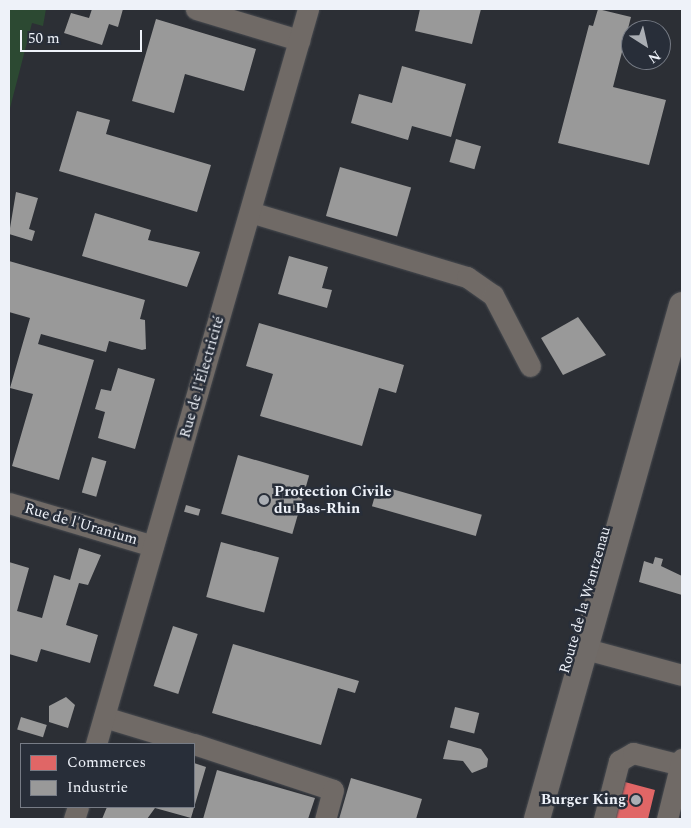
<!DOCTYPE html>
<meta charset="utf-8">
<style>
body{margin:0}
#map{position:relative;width:691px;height:828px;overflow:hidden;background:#2c2f35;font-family:Spectral,serif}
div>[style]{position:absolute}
.green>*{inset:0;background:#2c4932}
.shops>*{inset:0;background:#e06666}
.industry>*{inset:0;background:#999;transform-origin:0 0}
.roads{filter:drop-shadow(0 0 1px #484b50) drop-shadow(0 0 1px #484b50)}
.minor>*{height:21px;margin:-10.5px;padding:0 10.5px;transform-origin:10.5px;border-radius:10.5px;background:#706a66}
.major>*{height:26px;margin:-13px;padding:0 13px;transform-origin:13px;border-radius:13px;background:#706b68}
.dots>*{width:14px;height:14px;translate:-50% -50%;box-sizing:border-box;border:2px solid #282e39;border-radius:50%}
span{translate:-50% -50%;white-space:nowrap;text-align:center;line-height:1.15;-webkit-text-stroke:5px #282e39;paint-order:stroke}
.street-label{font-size:15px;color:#eef2f9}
.poi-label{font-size:15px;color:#eef2f9;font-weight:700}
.left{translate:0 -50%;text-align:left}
.right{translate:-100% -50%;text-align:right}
.frame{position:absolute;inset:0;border:10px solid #eef2f9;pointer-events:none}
.legend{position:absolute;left:20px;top:743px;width:175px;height:65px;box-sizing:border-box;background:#282e39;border:1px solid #777c86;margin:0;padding:6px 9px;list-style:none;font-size:15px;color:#eef2f9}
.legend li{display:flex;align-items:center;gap:10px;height:25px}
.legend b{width:25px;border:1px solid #777c86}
.north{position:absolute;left:621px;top:20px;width:50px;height:50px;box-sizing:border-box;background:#282e39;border:1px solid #777c86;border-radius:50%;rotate:145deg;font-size:14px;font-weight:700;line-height:20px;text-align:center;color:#eef2f9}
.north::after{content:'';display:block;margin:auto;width:18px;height:22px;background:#aaaeb4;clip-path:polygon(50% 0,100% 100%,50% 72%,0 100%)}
.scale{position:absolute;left:20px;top:30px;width:122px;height:22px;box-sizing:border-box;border:2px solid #eef2f9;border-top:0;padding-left:6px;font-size:15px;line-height:18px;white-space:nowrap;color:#eef2f9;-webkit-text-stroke:4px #282e39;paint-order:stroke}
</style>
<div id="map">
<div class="green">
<i style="clip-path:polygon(9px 9px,46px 9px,43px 26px,32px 23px,9px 112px)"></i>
</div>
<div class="shops">
<i style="clip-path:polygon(625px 782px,655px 790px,648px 819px,608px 819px,613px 799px,620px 801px)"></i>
</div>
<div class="industry">
<i style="clip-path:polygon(92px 9px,123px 9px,118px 27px,109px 24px,102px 45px,64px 33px,71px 13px,89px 18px)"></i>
<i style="clip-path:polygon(420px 9px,481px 9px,472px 44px,415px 31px)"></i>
<i style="clip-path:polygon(598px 9px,631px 17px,613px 87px,666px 100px,649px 165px,558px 143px,589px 25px,593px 26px)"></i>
<i style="clip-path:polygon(156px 19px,256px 49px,244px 91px,185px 74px,174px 113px,132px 101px)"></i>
<i style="clip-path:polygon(402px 66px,466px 84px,451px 137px,412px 126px,408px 140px,351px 123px,359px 94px,392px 103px)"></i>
<i style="clip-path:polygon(77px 111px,110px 120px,106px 134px,211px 165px,197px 212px,59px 171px)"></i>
<i style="left:456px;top:139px;width:26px;height:24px;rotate:16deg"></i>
<i style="left:340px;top:167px;width:74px;height:51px;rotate:16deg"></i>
<i style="clip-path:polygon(16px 192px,38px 198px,29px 229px,35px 231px,32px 241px,9px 234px)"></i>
<i style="clip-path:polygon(95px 213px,151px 230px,148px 240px,200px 252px,187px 287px,82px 256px)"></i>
<i style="clip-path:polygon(289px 256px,328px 267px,322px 288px,332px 290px,327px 308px,278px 294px)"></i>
<i style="clip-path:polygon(9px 261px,145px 300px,140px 319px,145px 320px,146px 349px,142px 350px,109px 341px,106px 352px,41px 334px,38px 344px,94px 360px,59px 480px,12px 466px,33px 394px,10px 388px,30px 318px,9px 312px)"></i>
<i style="clip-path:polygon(578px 317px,606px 355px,563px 375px,541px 338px)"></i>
<i style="clip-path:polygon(259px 323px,404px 365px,396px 393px,379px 388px,362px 446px,260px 416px,273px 374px,246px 366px)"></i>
<i style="clip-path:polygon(118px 368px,155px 379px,135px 449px,98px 438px,105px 412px,95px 409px,101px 389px,111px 391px)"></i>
<i style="left:238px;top:455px;width:74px;height:61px;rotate:16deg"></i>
<i style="left:92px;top:457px;width:15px;height:37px;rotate:16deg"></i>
<i style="left:378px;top:485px;width:108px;height:22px;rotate:16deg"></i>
<i style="left:186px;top:505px;width:15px;height:7px;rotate:16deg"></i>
<i style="left:221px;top:542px;width:60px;height:57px;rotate:15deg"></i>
<i style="clip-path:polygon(79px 548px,101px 555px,88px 585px,79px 583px,66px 625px,98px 635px,90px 663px,41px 649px,37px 662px,9px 654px,9px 562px,29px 568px,17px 611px,42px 618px,54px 575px,70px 580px)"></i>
<i style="clip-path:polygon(655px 557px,663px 559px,661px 566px,682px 576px,682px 595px,639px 582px,644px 561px,653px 564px)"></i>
<i style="left:173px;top:626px;width:26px;height:63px;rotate:18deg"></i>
<i style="clip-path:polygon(233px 644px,359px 681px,355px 693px,338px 688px,321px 745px,212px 713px)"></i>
<i style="clip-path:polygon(66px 697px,75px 705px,68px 728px,49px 722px,49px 706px)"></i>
<i style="left:455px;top:707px;width:25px;height:21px;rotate:14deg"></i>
<i style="left:21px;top:717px;width:27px;height:13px;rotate:17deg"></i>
<i style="clip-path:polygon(448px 740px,481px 749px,488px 759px,487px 767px,472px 773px,463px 761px,443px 759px)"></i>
<i style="clip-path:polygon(194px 763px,206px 767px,191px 818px,155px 808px,147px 819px,102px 819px,107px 807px,194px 807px)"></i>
<i style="clip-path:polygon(217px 770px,315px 798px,308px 819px,203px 819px)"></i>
<i style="clip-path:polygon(351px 778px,422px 799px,416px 819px,339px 819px)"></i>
</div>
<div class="roads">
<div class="minor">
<i style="left:196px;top:9px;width:108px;rotate:16.8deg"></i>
<i style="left:250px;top:212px;width:227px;rotate:16.7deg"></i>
<i style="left:467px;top:277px;width:32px;rotate:35deg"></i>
<i style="left:493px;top:295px;width:80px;rotate:62.5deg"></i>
<i style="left:9px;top:503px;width:150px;rotate:16.6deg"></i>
<i style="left:586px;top:649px;width:99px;rotate:15.2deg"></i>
<i style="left:104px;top:717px;width:93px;rotate:16.9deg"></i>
<i style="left:96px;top:744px;width:765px;rotate:-73.91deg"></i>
<i style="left:194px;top:744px;width:146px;rotate:18.3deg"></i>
<i style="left:333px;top:790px;width:30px;rotate:105deg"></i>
<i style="left:74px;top:819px;width:13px;rotate:-72deg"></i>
<i style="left:604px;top:819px;width:60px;rotate:-75.5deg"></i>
<i style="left:619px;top:761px;width:16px;rotate:-30deg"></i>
<i style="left:633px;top:753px;width:49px;rotate:14deg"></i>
<i style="left:667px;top:819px;width:62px;rotate:-76deg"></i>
</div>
<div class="major">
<i style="left:537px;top:819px;width:534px;rotate:-74.25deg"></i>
</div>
</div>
<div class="dots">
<i style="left:264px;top:500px;background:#aaaeb4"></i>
<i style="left:636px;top:800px;background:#aaaeb4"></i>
</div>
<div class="street-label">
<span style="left:202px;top:377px;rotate:-74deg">Rue de l'Électricité</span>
<span style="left:81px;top:524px;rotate:16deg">Rue de l'Uranium</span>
<span style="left:585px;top:600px;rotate:-74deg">Route de la Wantzenau</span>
</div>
<div class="poi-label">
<span class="left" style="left:274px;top:500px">Protection Civile<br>du Bas-Rhin</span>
<span class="right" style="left:626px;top:800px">Burger King</span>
</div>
<div class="frame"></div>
<ul class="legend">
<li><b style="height:14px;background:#e06666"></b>Commerces</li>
<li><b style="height:14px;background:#999"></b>Industrie</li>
</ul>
<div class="north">N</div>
<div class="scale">50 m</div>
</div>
